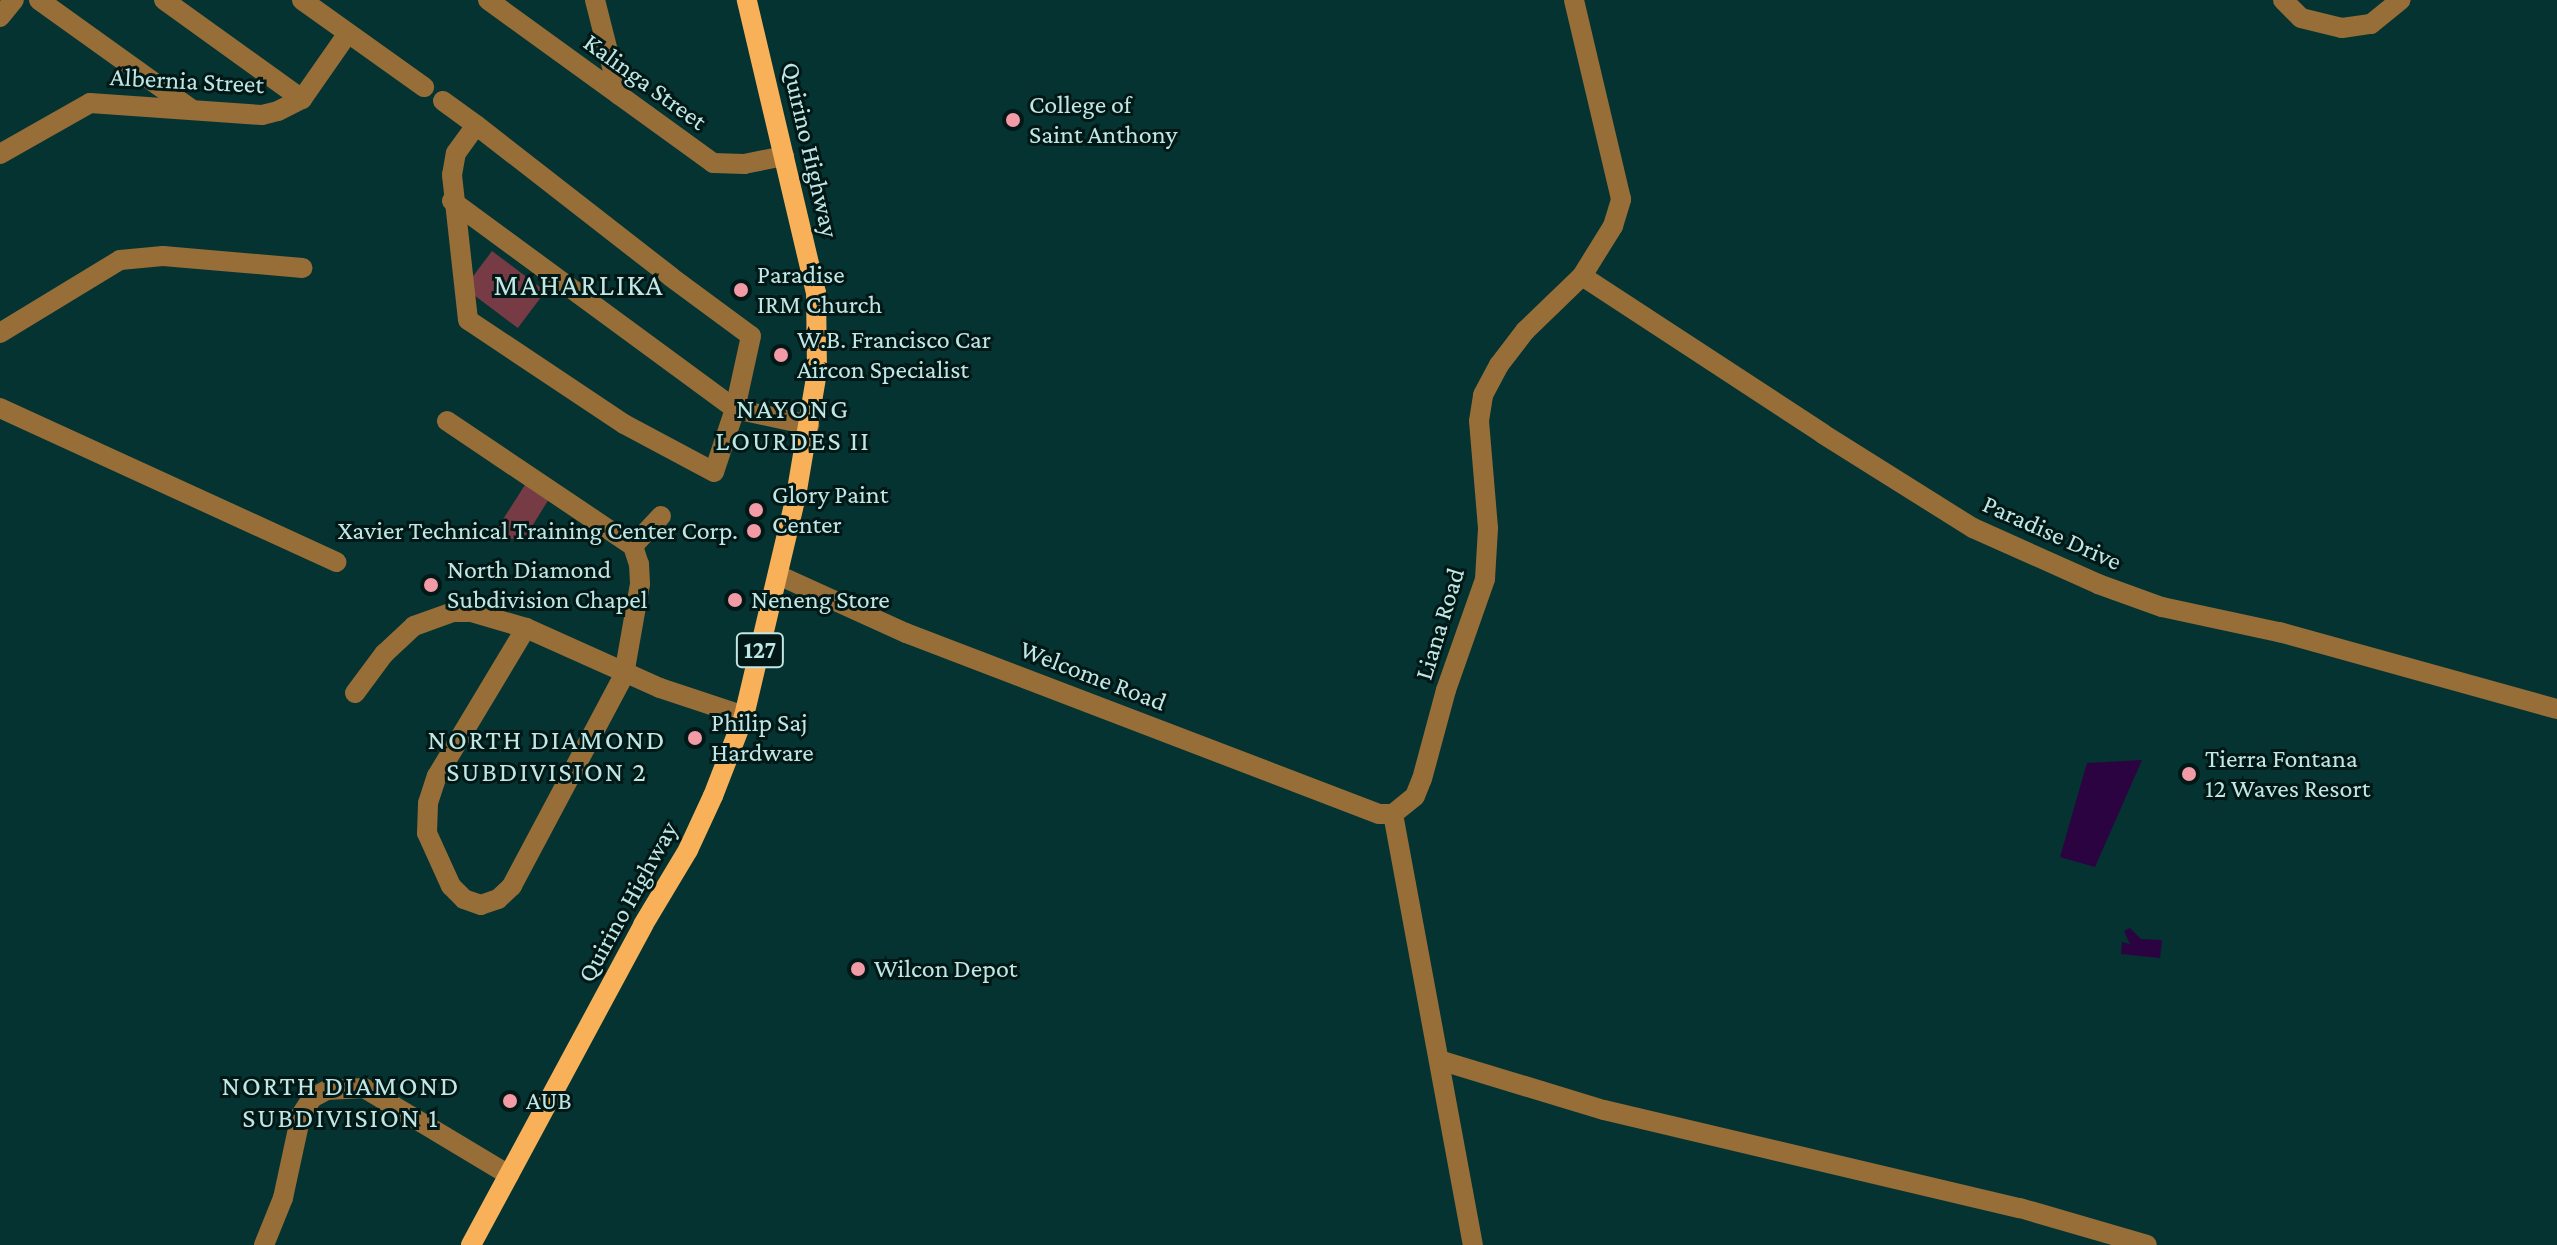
<!DOCTYPE html>
<style>
body{margin:0}
#map{position:relative;width:2557px;height:1245px;overflow:hidden;background:#043331;font-family:"Crimson Pro",serif}
div>[style]{position:absolute}
.green>*{inset:0;background:#763b45;transform-origin:0 0}
.water>*{inset:0;background:#2c0341}
.minor>*{height:20px;margin:-10px;padding:0 10px;transform-origin:10px;border-radius:10px;background:#976d38}
.major>*{height:20px;margin:-10px;padding:0 10px;transform-origin:10px;border-radius:10px;background:#f8b159}
.dots>*{width:22px;height:22px;translate:-50% -50%;box-sizing:border-box;border:4px solid #011817;border-radius:50%}
span{translate:-50% -50%;white-space:nowrap;text-align:center;line-height:1.15;-webkit-text-stroke:6px #011817;paint-order:stroke}
.shield-label span{padding:2px 6px;background:#011817;border:2px solid;border-radius:6px;-webkit-text-stroke-width:0}
.shield-label{font-size:24px;color:#c1e7e4;font-weight:700}
.street-label{font-size:26px;color:#c1e7e4}
.poi-label{font-size:26px;color:#c1e7e4}
.left{translate:0 -50%;text-align:left}
.right{translate:-100% -50%;text-align:right}
.neighbourhood-label{font-size:28px;color:#c1e7e4;letter-spacing:2px}
.quarter-label{font-size:30px;color:#c1e7e4;letter-spacing:2px}
</style>
<div id="map">
<div class="green">
<i style="left:492px;top:251px;width:67px;height:46px;rotate:37deg"></i>
<i style="clip-path:polygon(530px 477px,552px 494px,523px 541px,493px 535px)"></i>
</div>
<div class="water">
<i style="clip-path:polygon(2142px 760px,2095px 867px,2060px 857px,2087px 763px)"></i>
<i style="clip-path:polygon(2130px 928px,2141px 939px,2162px 940px,2160px 958px,2121px 954px,2122px 942px,2130px 944px,2124px 931px)"></i>
</div>
<div class="minor">
<i style="left:39px;top:0;width:186px;rotate:35.6deg"></i>
<i style="left:164px;top:0;width:170px;rotate:35.7deg"></i>
<i style="left:302px;top:0;width:150px;rotate:35.5deg"></i>
<i style="left:488px;top:0;width:278px;rotate:35.9deg"></i>
<i style="left:713px;top:163px;width:31px;rotate:2deg"></i>
<i style="left:744px;top:164px;width:41px;rotate:-11.3deg"></i>
<i style="left:595px;top:0;width:98px;rotate:75.8deg"></i>
<i style="left:2283px;top:0;width:25px;rotate:45deg"></i>
<i style="left:2301px;top:18px;width:42px;rotate:13.7deg"></i>
<i style="left:2342px;top:28px;width:29px;rotate:-8deg"></i>
<i style="left:2371px;top:24px;width:38px;rotate:-39deg"></i>
<i style="left:0;top:17px;width:22px;rotate:-51deg"></i>
<i style="left:443px;top:101px;width:41px;rotate:36deg"></i>
<i style="left:476px;top:125px;width:247px;rotate:37.9deg"></i>
<i style="left:671px;top:277px;width:99px;rotate:36.4deg"></i>
<i style="left:751px;top:336px;width:75px;rotate:102.4deg"></i>
<i style="left:735px;top:409px;width:66px;rotate:108.4deg"></i>
<i style="left:714px;top:472px;width:102px;rotate:-151.9deg"></i>
<i style="left:624px;top:424px;width:187px;rotate:-146.3deg"></i>
<i style="left:468px;top:320px;width:146px;rotate:-96.3deg"></i>
<i style="left:452px;top:175px;width:22px;rotate:-80deg"></i>
<i style="left:456px;top:153px;width:34px;rotate:-54deg"></i>
<i style="left:0;top:154px;width:103px;rotate:-29.5deg"></i>
<i style="left:90px;top:103px;width:172px;rotate:4deg"></i>
<i style="left:262px;top:115px;width:16px;rotate:-14deg"></i>
<i style="left:278px;top:111px;width:27px;rotate:-27deg"></i>
<i style="left:302px;top:99px;width:80px;rotate:-55.1deg"></i>
<i style="left:452px;top:201px;width:351px;rotate:36.3deg"></i>
<i style="left:735px;top:409px;width:76px;rotate:12.2deg"></i>
<i style="left:1582px;top:276px;width:288px;rotate:33.2deg"></i>
<i style="left:1823px;top:434px;width:177px;rotate:32.1deg"></i>
<i style="left:1973px;top:528px;width:137px;rotate:24.1deg"></i>
<i style="left:2098px;top:584px;width:68px;rotate:19.8deg"></i>
<i style="left:2162px;top:607px;width:120px;rotate:12.1deg"></i>
<i style="left:2279px;top:632px;width:288px;rotate:15.5deg"></i>
<i style="left:0;top:333px;width:140px;rotate:-31.3deg"></i>
<i style="left:120px;top:260px;width:43px;rotate:-5.3deg"></i>
<i style="left:163px;top:256px;width:140px;rotate:4.9deg"></i>
<i style="left:0;top:408px;width:370px;rotate:24.6deg"></i>
<i style="left:447px;top:421px;width:224px;rotate:33.9deg"></i>
<i style="left:633px;top:546px;width:19px;rotate:72deg"></i>
<i style="left:639px;top:564px;width:20px;rotate:87deg"></i>
<i style="left:640px;top:584px;width:92px;rotate:100deg"></i>
<i style="left:624px;top:675px;width:239px;rotate:118deg"></i>
<i style="left:512px;top:886px;width:19px;rotate:137deg"></i>
<i style="left:498px;top:899px;width:18px;rotate:161deg"></i>
<i style="left:481px;top:905px;width:18px;rotate:-161deg"></i>
<i style="left:464px;top:899px;width:18px;rotate:-135deg"></i>
<i style="left:451px;top:886px;width:58px;rotate:-114.4deg"></i>
<i style="left:427px;top:833px;width:30px;rotate:-88deg"></i>
<i style="left:428px;top:803px;width:28px;rotate:-72deg"></i>
<i style="left:437px;top:776px;width:173px;rotate:-59deg"></i>
<i style="left:633px;top:546px;width:41px;rotate:-47deg"></i>
<i style="left:778px;top:575px;width:141px;rotate:24.4deg"></i>
<i style="left:906px;top:633px;width:506px;rotate:20.94deg"></i>
<i style="left:1379px;top:814px;width:14px"></i>
<i style="left:355px;top:693px;width:49px;rotate:-53.4deg"></i>
<i style="left:384px;top:654px;width:41px;rotate:-43deg"></i>
<i style="left:414px;top:626px;width:41px;rotate:-19.7deg"></i>
<i style="left:453px;top:612px;width:18px"></i>
<i style="left:471px;top:612px;width:57px;rotate:16.2deg"></i>
<i style="left:526px;top:628px;width:147px;rotate:24.1deg"></i>
<i style="left:660px;top:688px;width:89px;rotate:18.4deg"></i>
<i style="left:1393px;top:814px;width:28px;rotate:-39deg"></i>
<i style="left:1415px;top:796px;width:18px;rotate:-68deg"></i>
<i style="left:1422px;top:779px;width:92px;rotate:-74.9deg"></i>
<i style="left:1446px;top:690px;width:118px;rotate:-70.6deg"></i>
<i style="left:1485px;top:579px;width:51px;rotate:-86.6deg"></i>
<i style="left:1488px;top:528px;width:107px;rotate:-94.8deg"></i>
<i style="left:1479px;top:421px;width:26px;rotate:-81deg"></i>
<i style="left:1483px;top:395px;width:34px;rotate:-62deg"></i>
<i style="left:1499px;top:365px;width:43px;rotate:-52.6deg"></i>
<i style="left:1525px;top:331px;width:79px;rotate:-44deg"></i>
<i style="left:1582px;top:276px;width:59px;rotate:-58.2deg"></i>
<i style="left:1613px;top:226px;width:28px;rotate:-73deg"></i>
<i style="left:1621px;top:199px;width:204px;rotate:-103.3deg"></i>
<i style="left:1393px;top:814px;width:438px;rotate:79.5deg"></i>
<i style="left:1439px;top:1060px;width:172px;rotate:16.9deg"></i>
<i style="left:1604px;top:1110px;width:427px;rotate:13.3deg"></i>
<i style="left:2020px;top:1208px;width:132px;rotate:16.2deg"></i>
<i style="left:264px;top:1245px;width:51px;rotate:-68deg"></i>
<i style="left:283px;top:1198px;width:85px;rotate:-77.8deg"></i>
<i style="left:301px;top:1115px;width:20px;rotate:-57deg"></i>
<i style="left:312px;top:1098px;width:17px;rotate:-28deg"></i>
<i style="left:327px;top:1090px;width:37px;rotate:-3deg"></i>
<i style="left:364px;top:1088px;width:169px;rotate:31deg"></i>
</div>
<div class="major">
<i style="left:471px;top:1245px;width:363px;rotate:-61.7deg"></i>
<i style="left:643px;top:925px;width:87px;rotate:-59deg"></i>
<i style="left:688px;top:850px;width:60px;rotate:-65.2deg"></i>
<i style="left:713px;top:796px;width:86px;rotate:-68.8deg"></i>
<i style="left:744px;top:716px;width:226px;rotate:-76.7deg"></i>
<i style="left:796px;top:496px;width:126px;rotate:-80.4deg"></i>
<i style="left:817px;top:372px;width:79px;rotate:-90.7deg"></i>
<i style="left:816px;top:293px;width:301px;rotate:-103.3deg"></i>
</div>
<div class="dots">
<i style="left:1013px;top:120px;background:#f39aa7"></i>
<i style="left:741px;top:290px;background:#f39aa7"></i>
<i style="left:781px;top:355px;background:#f39aa7"></i>
<i style="left:756px;top:510px;background:#f39aa7"></i>
<i style="left:754px;top:531px;background:#f39aa7"></i>
<i style="left:431px;top:585px;background:#f39aa7"></i>
<i style="left:735px;top:600px;background:#f39aa7"></i>
<i style="left:695px;top:738px;background:#f39aa7"></i>
<i style="left:2189px;top:774px;background:#f39aa7"></i>
<i style="left:858px;top:969px;background:#f39aa7"></i>
<i style="left:510px;top:1101px;background:#f39aa7"></i>
</div>
<div class="shield-label">
<span style="left:760px;top:650px">127</span>
</div>
<div class="street-label">
<span style="left:187px;top:81px;rotate:3deg">Albernia Street</span>
<span style="left:645px;top:82px;rotate:36deg">Kalinga Street</span>
<span style="left:810px;top:150px;rotate:77deg">Quirino Highway</span>
<span style="left:2052px;top:533px;rotate:24deg">Paradise Drive</span>
<span style="left:1440px;top:624px;rotate:-73deg">Liana Road</span>
<span style="left:1093px;top:676px;rotate:21deg">Welcome Road</span>
<span style="left:628px;top:902px;rotate:-61deg">Quirino Highway</span>
</div>
<div class="poi-label">
<span class="left" style="left:1029px;top:120px">College of<br>Saint Anthony</span>
<span class="left" style="left:757px;top:290px">Paradise<br>IRM Church</span>
<span class="left" style="left:797px;top:355px">W.B. Francisco Car<br>Aircon Specialist</span>
<span class="left" style="left:772px;top:510px">Glory Paint<br>Center</span>
<span class="right" style="left:738px;top:531px">Xavier Technical Training Center Corp.</span>
<span class="left" style="left:447px;top:585px">North Diamond<br>Subdivision Chapel</span>
<span class="left" style="left:751px;top:600px">Neneng Store</span>
<span class="left" style="left:711px;top:738px">Philip Saj<br>Hardware</span>
<span class="left" style="left:2205px;top:774px">Tierra Fontana<br>12 Waves Resort</span>
<span class="left" style="left:874px;top:969px">Wilcon Depot</span>
<span class="left" style="left:526px;top:1101px">AUB</span>
</div>
<div class="neighbourhood-label">
<span style="left:793px;top:425px">NAYONG<br>LOURDES II</span>
<span style="left:547px;top:756px">NORTH DIAMOND<br>SUBDIVISION 2</span>
<span style="left:341px;top:1102px">NORTH DIAMOND<br>SUBDIVISION 1</span>
</div>
<div class="quarter-label">
<span style="left:579px;top:285px">MAHARLIKA</span>
</div>
</div>
